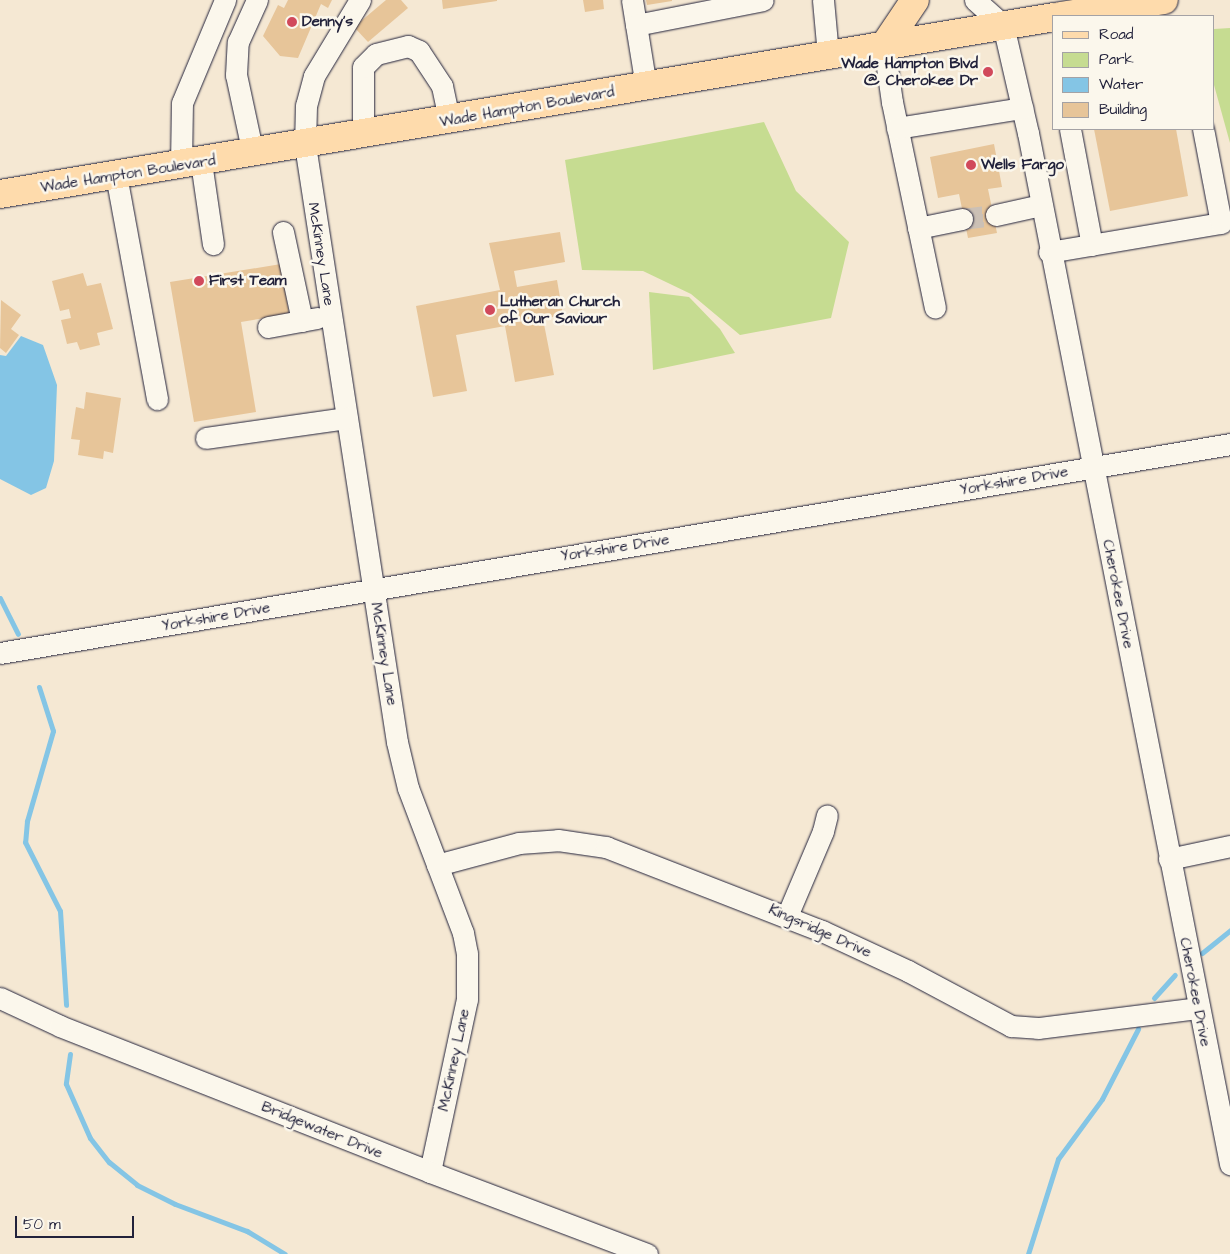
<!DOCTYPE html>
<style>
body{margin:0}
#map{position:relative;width:1230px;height:1254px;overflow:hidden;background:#f5e8d3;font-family:"Architects Daughter",sans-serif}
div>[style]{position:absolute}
.green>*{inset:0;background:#c6dc91}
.water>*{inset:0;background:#84c5e5}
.stream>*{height:5px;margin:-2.5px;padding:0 2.5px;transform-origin:2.5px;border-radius:2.5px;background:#84c5e5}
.building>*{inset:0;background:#e7c599}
.minor-tunnel>*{height:21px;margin-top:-10.5px;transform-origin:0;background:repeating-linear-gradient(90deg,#cbc0b5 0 21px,transparent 0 32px)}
.roads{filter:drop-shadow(0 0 1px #22223b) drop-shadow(0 0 1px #22223b)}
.minor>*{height:21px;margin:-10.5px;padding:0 10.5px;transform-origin:10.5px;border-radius:10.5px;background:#fbf7ec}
.major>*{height:28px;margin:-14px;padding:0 14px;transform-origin:14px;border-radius:14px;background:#fedbac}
.dots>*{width:14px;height:14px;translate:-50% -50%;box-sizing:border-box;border:2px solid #fbf7ec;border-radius:50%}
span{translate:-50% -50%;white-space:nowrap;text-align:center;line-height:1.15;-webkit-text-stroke:5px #fbf7ec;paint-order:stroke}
.poi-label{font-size:15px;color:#22223b;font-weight:700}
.left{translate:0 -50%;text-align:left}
.right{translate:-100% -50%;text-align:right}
.street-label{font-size:15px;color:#22223b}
.legend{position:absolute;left:1052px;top:15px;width:162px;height:115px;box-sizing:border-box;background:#fbf7ec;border:1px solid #a4a2a5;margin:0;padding:6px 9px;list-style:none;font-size:15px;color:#22223b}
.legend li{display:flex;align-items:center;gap:10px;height:25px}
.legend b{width:25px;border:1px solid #a4a2a5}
.scale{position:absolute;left:15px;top:1216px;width:119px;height:22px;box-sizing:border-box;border:2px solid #22223b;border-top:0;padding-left:6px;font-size:15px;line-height:18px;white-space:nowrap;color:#22223b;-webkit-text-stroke:4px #fbf7ec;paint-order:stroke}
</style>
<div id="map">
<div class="green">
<i style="clip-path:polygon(1230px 28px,1230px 143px,1214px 85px,1214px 29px)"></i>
<i style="clip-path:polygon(764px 122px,796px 191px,849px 242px,831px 318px,740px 335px,691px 294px,643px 271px,582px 270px,565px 160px)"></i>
<i style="clip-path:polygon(649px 292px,689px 297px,720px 329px,735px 353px,653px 370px)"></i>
</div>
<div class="water">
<i style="clip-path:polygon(21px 336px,43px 345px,57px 385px,54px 461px,46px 488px,31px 495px,0 479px,0 355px,6px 356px)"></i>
</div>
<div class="stream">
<i style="left:0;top:598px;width:40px;rotate:63.4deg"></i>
<i style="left:39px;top:687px;width:46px;rotate:72.3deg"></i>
<i style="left:53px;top:731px;width:94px;rotate:106.1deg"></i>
<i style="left:27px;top:821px;width:21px;rotate:95deg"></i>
<i style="left:25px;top:842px;width:77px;rotate:63.1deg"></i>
<i style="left:60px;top:911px;width:94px;rotate:86.3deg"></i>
<i style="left:1202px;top:953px;width:36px;rotate:-39deg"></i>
<i style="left:1154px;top:998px;width:31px;rotate:-48deg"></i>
<i style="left:70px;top:1054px;width:30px;rotate:98deg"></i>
<i style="left:66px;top:1084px;width:59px;rotate:66deg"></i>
<i style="left:90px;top:1138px;width:31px;rotate:52deg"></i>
<i style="left:109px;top:1162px;width:36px;rotate:39deg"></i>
<i style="left:137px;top:1185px;width:42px;rotate:26.6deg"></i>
<i style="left:175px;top:1204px;width:77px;rotate:20.6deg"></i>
<i style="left:247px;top:1231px;width:44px;rotate:31.2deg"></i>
<i style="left:1028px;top:1254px;width:100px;rotate:-72.5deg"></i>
<i style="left:1058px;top:1159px;width:74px;rotate:-53.7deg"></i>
<i style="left:1102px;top:1099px;width:79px;rotate:-62.8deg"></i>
</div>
<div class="building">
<i style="clip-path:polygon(288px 0,332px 0,328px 8px,321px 4px,298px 58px,280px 56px,263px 36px,278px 5px,284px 8px)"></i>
<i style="clip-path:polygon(386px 0,401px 0,408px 8px,368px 42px,354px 27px)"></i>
<i style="clip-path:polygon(442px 0,497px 0,497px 1px,443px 9px)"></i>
<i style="clip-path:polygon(583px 0,603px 0,604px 9px,585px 12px)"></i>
<i style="clip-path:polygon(646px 0,672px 0,672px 1px,647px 5px)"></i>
<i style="clip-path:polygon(1094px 129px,1176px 129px,1188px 196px,1110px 211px)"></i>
<i style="clip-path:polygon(994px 144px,1002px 187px,988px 189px,997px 233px,968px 238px,959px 194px,938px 198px,930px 157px)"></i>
<i style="clip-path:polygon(560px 232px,565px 262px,514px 271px,517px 287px,557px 280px,563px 315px,543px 319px,554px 375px,515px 382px,505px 326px,456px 335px,467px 391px,433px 397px,416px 306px,500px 290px,489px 243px)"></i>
<i style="clip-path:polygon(281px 264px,289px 314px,241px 322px,256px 412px,194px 422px,170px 282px)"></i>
<i style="clip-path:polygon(83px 273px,87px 286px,101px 283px,113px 329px,97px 333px,100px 345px,80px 350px,77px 342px,67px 344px,61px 320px,71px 318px,69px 309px,60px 311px,52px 281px)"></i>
<i style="clip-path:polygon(1px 300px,21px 315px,11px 329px,19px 335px,6px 353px,0 348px)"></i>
<i style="clip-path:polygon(86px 392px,121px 398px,113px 453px,104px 451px,103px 459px,78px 455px,80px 440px,71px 439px,76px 407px,84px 409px)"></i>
</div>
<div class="minor-tunnel">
<i style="left:962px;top:219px;width:34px;rotate:-7deg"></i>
</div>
<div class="roads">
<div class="minor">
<i style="left:360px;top:0;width:89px;rotate:121.2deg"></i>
<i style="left:314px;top:76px;width:30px;rotate:105deg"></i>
<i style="left:306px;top:105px;width:40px;rotate:91.4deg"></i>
<i style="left:305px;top:145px;width:604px;rotate:81.24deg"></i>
<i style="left:397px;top:742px;width:47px;rotate:76.6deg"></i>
<i style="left:408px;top:788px;width:155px;rotate:69.2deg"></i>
<i style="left:463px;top:933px;width:20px;rotate:79deg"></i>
<i style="left:467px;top:953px;width:46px;rotate:90deg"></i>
<i style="left:467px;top:999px;width:177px;rotate:102.1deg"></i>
<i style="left:632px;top:0;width:87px;rotate:80.8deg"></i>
<i style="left:823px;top:0;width:55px;rotate:84.8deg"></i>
<i style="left:975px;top:0;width:38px;rotate:42deg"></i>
<i style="left:1003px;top:25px;width:111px;rotate:77deg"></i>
<i style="left:1028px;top:133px;width:1051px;rotate:78.91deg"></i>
<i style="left:636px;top:25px;width:129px;rotate:-11.1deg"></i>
<i style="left:884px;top:46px;width:57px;rotate:81.9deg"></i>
<i style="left:892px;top:102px;width:210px;rotate:78.2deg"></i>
<i style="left:897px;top:128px;width:127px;rotate:-9.1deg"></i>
<i style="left:1070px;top:129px;width:118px;rotate:79.3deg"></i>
<i style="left:363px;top:135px;width:68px;rotate:-90deg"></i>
<i style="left:363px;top:67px;width:18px;rotate:-45deg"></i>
<i style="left:376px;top:54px;width:33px;rotate:-14deg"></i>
<i style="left:408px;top:46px;width:12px;rotate:24deg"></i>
<i style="left:419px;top:51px;width:42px;rotate:56.7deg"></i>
<i style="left:442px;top:86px;width:35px;rotate:78deg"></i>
<i style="left:253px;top:154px;width:81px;rotate:-102.1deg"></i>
<i style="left:236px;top:75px;width:33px;rotate:-87deg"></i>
<i style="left:238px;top:42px;width:46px;rotate:-65.7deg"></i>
<i style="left:201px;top:162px;width:83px;rotate:81.7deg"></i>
<i style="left:181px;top:165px;width:62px;rotate:-89.1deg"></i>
<i style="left:182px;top:103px;width:112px;rotate:-67.3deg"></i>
<i style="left:116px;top:175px;width:228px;rotate:79.6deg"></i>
<i style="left:996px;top:215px;width:46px;rotate:-12.5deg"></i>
<i style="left:918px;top:228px;width:45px;rotate:-11.6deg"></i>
<i style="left:283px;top:232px;width:91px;rotate:77.9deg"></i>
<i style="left:1049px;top:252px;width:174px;rotate:-9.6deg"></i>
<i style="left:1221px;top:223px;width:96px;rotate:-100.8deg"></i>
<i style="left:268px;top:327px;width:50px;rotate:-10.4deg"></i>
<i style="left:206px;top:438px;width:142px;rotate:-8.1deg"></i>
<i style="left:0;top:653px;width:1248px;rotate:-9.64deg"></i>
<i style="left:1169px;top:859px;width:62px;rotate:-12deg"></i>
<i style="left:437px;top:865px;width:85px;rotate:-15deg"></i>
<i style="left:519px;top:843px;width:39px;rotate:-4deg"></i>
<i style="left:558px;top:840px;width:49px;rotate:8.3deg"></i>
<i style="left:606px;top:847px;width:232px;rotate:21.3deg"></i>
<i style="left:822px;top:931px;width:95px;rotate:24.9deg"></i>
<i style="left:908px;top:971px;width:117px;rotate:28.1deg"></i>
<i style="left:1011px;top:1026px;width:27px;rotate:4deg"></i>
<i style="left:1038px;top:1028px;width:162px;rotate:-7.1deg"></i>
<i style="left:787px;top:916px;width:92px;rotate:-67deg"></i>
<i style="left:823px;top:831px;width:16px;rotate:-76deg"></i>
<i style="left:0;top:998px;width:66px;rotate:25deg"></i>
<i style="left:60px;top:1026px;width:398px;rotate:21.5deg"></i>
<i style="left:430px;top:1172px;width:232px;rotate:20.7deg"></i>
</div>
<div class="major">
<i style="left:1061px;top:16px;width:104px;rotate:-8.8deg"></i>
<i style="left:884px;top:46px;width:55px;rotate:-56deg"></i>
<i style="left:0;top:194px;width:1069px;rotate:-9.53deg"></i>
</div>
</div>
<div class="dots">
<i style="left:292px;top:22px;background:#d1495b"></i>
<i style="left:988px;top:72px;background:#d1495b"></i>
<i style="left:971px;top:165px;background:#d1495b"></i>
<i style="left:199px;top:281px;background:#d1495b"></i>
<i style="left:490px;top:310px;background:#d1495b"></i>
</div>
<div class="poi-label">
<span class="left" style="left:302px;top:22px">Denny's</span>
<span class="right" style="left:978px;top:72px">Wade Hampton Blvd<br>@ Cherokee Dr</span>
<span class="left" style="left:981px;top:165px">Wells Fargo</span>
<span class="left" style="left:209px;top:281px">First Team</span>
<span class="left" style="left:500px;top:310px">Lutheran Church<br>of Our Saviour</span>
</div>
<div class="street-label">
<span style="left:527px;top:107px;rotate:-10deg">Wade Hampton Boulevard</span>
<span style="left:128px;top:174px;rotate:-9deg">Wade Hampton Boulevard</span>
<span style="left:321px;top:254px;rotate:81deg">McKinney Lane</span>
<span style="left:1014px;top:481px;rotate:-10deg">Yorkshire Drive</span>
<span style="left:615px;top:548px;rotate:-9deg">Yorkshire Drive</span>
<span style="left:1118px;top:594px;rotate:79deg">Cherokee Drive</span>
<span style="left:216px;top:617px;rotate:-10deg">Yorkshire Drive</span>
<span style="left:384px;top:654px;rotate:81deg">McKinney Lane</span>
<span style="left:820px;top:931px;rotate:24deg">Kingsridge Drive</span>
<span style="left:1195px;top:992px;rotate:79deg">Cherokee Drive</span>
<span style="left:454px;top:1060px;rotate:-78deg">McKinney Lane</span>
<span style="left:322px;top:1130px;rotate:22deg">Bridgewater Drive</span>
</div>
<ul class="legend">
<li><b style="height:6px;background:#fedbac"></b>Road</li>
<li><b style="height:14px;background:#c6dc91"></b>Park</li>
<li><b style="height:14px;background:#84c5e5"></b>Water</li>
<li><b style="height:14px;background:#e7c599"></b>Building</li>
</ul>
<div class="scale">50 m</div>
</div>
